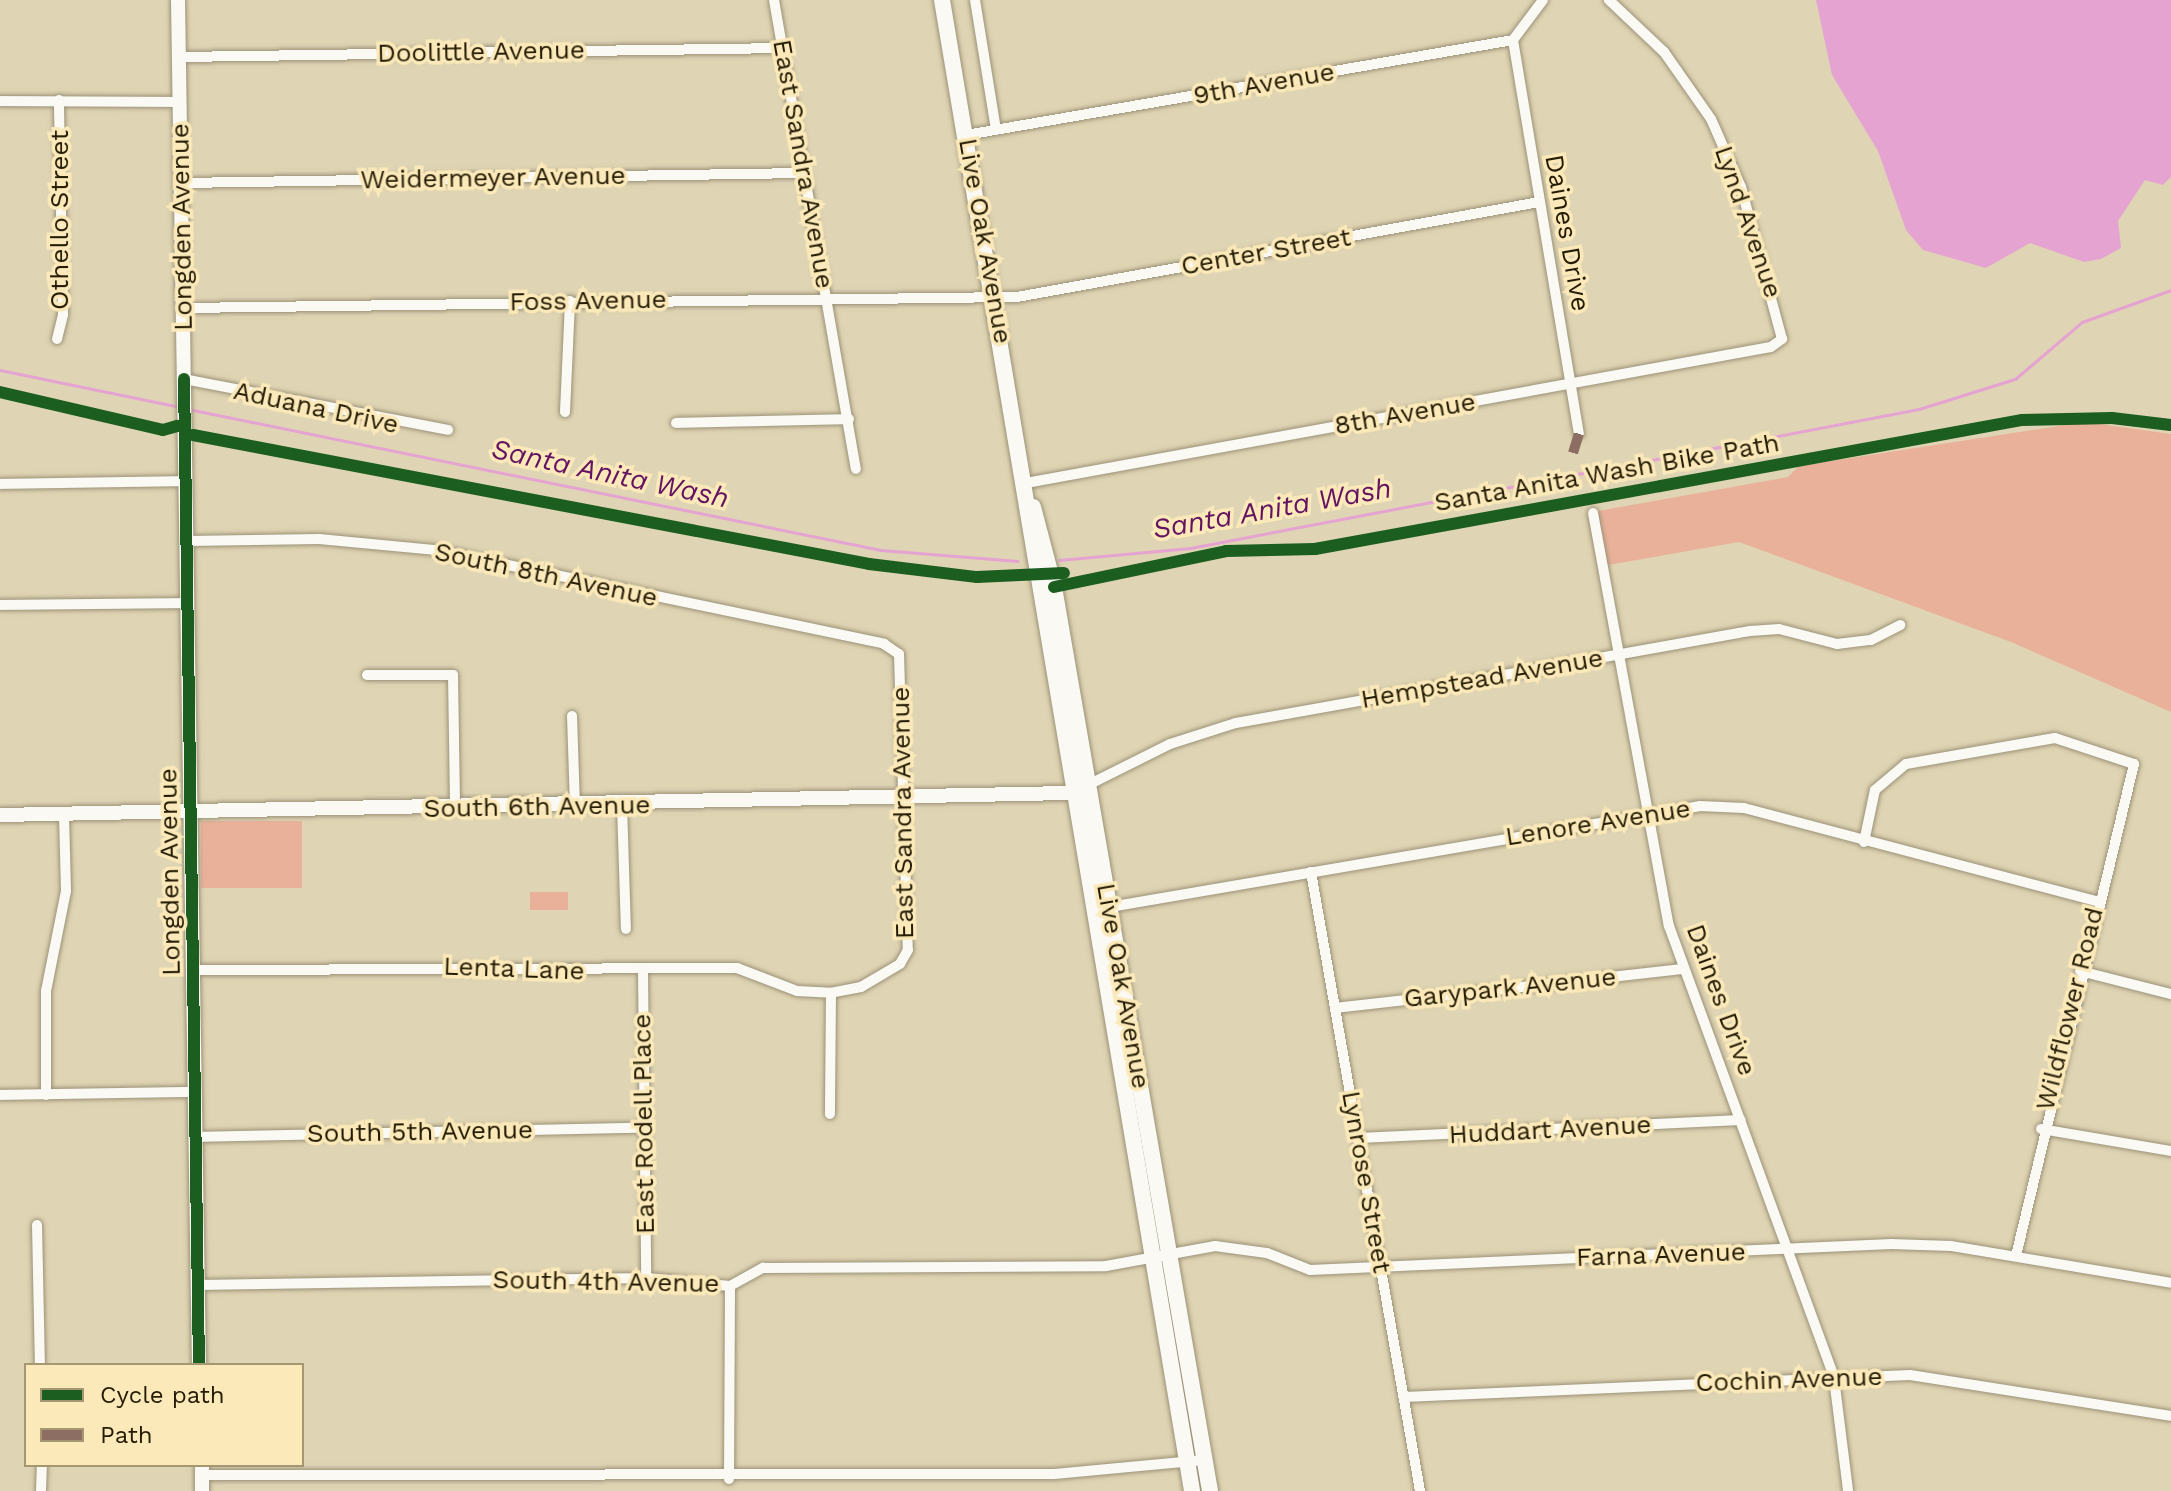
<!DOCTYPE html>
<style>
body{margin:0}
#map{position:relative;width:2171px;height:1491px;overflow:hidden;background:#dfd4b3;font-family:"Work Sans",sans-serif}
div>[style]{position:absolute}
.green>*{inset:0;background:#eab19a;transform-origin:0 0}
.water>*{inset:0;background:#e5a3d2}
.stream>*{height:3px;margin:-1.5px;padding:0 1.5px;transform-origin:1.5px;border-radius:1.5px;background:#e5a3d2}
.roads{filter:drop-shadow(0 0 2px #9b9278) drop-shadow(0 0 2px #9b9278)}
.street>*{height:10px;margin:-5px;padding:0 5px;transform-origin:5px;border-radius:5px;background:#faf9f4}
.secondary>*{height:14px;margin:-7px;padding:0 7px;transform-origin:7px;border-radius:7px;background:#faf9f4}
.primary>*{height:16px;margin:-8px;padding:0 8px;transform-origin:8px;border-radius:8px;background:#faf9f4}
.quiet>*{height:10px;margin-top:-5px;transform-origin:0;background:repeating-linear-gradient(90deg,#8d6e63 0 20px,transparent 0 30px)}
.cycleway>*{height:12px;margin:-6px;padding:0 6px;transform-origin:6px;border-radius:6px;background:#1b5e20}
span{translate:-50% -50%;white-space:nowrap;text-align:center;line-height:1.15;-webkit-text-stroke:7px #fbe9ba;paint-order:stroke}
.street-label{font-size:26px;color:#241b04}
.water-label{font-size:28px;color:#631360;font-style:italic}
.legend{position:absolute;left:24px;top:1363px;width:280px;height:104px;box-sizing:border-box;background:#fbe9ba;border:2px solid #a59771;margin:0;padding:10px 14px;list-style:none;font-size:24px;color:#241b04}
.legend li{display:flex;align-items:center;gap:16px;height:40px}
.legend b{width:40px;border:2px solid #a59771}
</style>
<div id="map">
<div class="green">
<i style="clip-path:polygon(2085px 422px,2171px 434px,2171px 712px,2011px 642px,1739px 542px,1597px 567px,1587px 513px,1788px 477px,1799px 466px)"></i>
<i style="left:302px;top:821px;width:67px;height:101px;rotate:90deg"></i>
<i style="left:530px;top:892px;width:38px;height:18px"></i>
</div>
<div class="water">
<i style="clip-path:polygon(1816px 0,2171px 0,2171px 177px,2163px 185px,2145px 180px,2118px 221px,2121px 248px,2101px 259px,2084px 262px,2030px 243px,1986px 268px,1923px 250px,1906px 230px,1878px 151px,1832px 75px)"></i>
</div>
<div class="stream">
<i style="left:0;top:370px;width:185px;rotate:11.6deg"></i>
<i style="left:188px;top:409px;width:707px;rotate:11.5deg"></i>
<i style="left:881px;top:550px;width:137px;rotate:4.6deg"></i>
<i style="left:1059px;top:560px;width:132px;rotate:-5.2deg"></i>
<i style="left:1190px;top:548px;width:742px;rotate:-10.8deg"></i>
<i style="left:1919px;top:409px;width:101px;rotate:-17.4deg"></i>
<i style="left:2015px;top:379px;width:88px;rotate:-40.4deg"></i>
<i style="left:2082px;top:322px;width:95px;rotate:-19.8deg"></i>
</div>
<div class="roads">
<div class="street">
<i style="left:774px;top:0;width:476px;rotate:80.1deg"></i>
<i style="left:975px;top:0;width:131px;rotate:80.8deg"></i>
<i style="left:1513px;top:40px;width:399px;rotate:80.5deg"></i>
<i style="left:179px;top:57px;width:604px;rotate:-0.85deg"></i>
<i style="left:0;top:101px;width:180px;rotate:0.3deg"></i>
<i style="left:966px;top:135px;width:555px;rotate:-9.85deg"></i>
<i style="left:1513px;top:40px;width:50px;rotate:-53.1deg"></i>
<i style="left:181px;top:183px;width:624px;rotate:-0.92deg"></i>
<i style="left:183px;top:308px;width:834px;rotate:-0.76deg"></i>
<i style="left:1017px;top:297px;width:531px;rotate:-10.31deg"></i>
<i style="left:57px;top:339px;width:25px;rotate:-76deg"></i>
<i style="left:63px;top:315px;width:215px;rotate:-91.1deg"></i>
<i style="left:184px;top:379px;width:269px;rotate:10.9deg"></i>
<i style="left:565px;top:412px;width:111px;rotate:-87.4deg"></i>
<i style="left:676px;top:423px;width:173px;rotate:-1.3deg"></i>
<i style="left:1026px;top:483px;width:757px;rotate:-10.35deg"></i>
<i style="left:1771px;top:347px;width:14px;rotate:-36deg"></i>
<i style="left:1782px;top:339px;width:157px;rotate:-105.1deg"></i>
<i style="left:1741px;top:187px;width:74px;rotate:-113.8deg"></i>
<i style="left:1711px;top:119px;width:82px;rotate:-125deg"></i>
<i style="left:1664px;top:52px;width:76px;rotate:-136.6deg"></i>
<i style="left:0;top:484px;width:186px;rotate:-0.9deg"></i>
<i style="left:1593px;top:513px;width:420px;rotate:79.6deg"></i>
<i style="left:1669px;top:926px;width:481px;rotate:69.9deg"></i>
<i style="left:1834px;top:1378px;width:114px;rotate:82.9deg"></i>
<i style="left:187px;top:541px;width:132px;rotate:-0.9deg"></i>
<i style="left:319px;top:539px;width:118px;rotate:5.4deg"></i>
<i style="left:436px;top:550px;width:458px;rotate:11.8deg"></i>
<i style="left:884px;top:644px;width:18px;rotate:34deg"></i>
<i style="left:899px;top:654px;width:296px;rotate:88.3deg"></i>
<i style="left:908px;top:950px;width:16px;rotate:120deg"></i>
<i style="left:900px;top:964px;width:45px;rotate:149.5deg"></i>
<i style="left:861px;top:987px;width:31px;rotate:169deg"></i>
<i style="left:831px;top:993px;width:121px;rotate:90.5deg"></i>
<i style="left:0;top:605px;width:187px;rotate:-0.6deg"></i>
<i style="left:367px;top:675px;width:86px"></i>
<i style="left:453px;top:675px;width:133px;rotate:89.1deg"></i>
<i style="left:572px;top:716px;width:90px;rotate:88.1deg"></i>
<i style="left:1086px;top:786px;width:94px;rotate:-26.6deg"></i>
<i style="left:1170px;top:744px;width:69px;rotate:-17.7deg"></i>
<i style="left:1236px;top:723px;width:522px;rotate:-10.15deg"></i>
<i style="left:1750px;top:631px;width:29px;rotate:-4deg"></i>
<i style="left:1779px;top:629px;width:60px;rotate:14.5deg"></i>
<i style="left:1837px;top:644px;width:34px;rotate:-7deg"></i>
<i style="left:1871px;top:640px;width:33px;rotate:-27deg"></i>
<i style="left:622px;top:805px;width:124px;rotate:88.2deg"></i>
<i style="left:1864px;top:842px;width:53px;rotate:-78.1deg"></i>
<i style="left:1875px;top:790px;width:40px;rotate:-40deg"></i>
<i style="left:1906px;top:764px;width:151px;rotate:-9.9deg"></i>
<i style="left:2055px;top:738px;width:83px;rotate:18.2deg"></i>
<i style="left:2134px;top:764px;width:506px;rotate:103.49deg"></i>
<i style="left:1311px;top:872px;width:629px;rotate:80.01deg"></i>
<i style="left:1104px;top:908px;width:605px;rotate:-9.71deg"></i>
<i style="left:1700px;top:806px;width:44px;rotate:2.6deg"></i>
<i style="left:1744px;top:808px;width:365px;rotate:14.8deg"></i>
<i style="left:194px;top:970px;width:543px;rotate:-0.21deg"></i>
<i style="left:737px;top:968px;width:64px;rotate:21deg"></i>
<i style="left:797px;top:991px;width:34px;rotate:3deg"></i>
<i style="left:643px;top:970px;width:308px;rotate:89.4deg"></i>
<i style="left:2080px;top:971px;width:94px;rotate:14.2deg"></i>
<i style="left:1335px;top:1008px;width:351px;rotate:-6.4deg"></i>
<i style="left:0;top:1095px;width:195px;rotate:-0.9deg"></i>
<i style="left:46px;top:1095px;width:104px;rotate:-90deg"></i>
<i style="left:46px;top:991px;width:102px;rotate:-78.7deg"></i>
<i style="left:66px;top:891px;width:77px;rotate:-91.5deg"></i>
<i style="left:2041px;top:1129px;width:132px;rotate:9.6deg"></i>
<i style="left:196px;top:1137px;width:448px;rotate:-1.2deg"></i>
<i style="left:1359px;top:1138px;width:382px;rotate:-2.7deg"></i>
<i style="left:37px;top:1225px;width:140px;rotate:88.8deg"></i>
<i style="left:197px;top:1285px;width:449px;rotate:-0.9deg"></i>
<i style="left:646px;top:1278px;width:84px;rotate:5.4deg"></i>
<i style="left:730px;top:1286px;width:38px;rotate:-29deg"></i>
<i style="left:763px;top:1268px;width:343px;rotate:-0.3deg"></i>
<i style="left:1106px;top:1266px;width:111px;rotate:-10.4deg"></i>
<i style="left:1215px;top:1246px;width:52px;rotate:7.7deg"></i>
<i style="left:1267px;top:1253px;width:46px;rotate:21.6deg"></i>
<i style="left:1310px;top:1270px;width:582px;rotate:-2.56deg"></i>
<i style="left:1891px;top:1244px;width:60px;rotate:1.9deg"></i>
<i style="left:1951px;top:1246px;width:223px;rotate:9.5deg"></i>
<i style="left:1404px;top:1397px;width:506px;rotate:-2.49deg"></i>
<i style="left:1910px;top:1375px;width:264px;rotate:8.9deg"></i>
<i style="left:201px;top:1475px;width:853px;rotate:-0.07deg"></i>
<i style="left:1054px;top:1474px;width:151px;rotate:-5.3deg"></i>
<i style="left:729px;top:1479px;width:193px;rotate:-89.7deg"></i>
<i style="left:41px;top:1491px;width:26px;rotate:-88deg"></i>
</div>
<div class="secondary">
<i style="left:178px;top:0;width:1365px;rotate:89.12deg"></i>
<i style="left:0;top:815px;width:1072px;rotate:-1.18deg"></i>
<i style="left:202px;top:1465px;width:26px;rotate:90deg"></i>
</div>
<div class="primary">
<i style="left:942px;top:0;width:1512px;rotate:80.48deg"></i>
<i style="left:1033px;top:507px;width:83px;rotate:75.3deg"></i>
<i style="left:1054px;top:587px;width:917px;rotate:80.21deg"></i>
</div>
</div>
<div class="quiet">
<i style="left:1573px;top:453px;width:21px;rotate:-73deg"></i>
</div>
<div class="cycleway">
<i style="left:184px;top:379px;width:986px;rotate:89.13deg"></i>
<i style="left:0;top:392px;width:167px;rotate:13.1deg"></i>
<i style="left:163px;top:430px;width:15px;rotate:-16deg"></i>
<i style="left:193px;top:435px;width:688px;rotate:10.8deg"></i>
<i style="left:869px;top:564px;width:109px;rotate:6.9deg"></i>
<i style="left:977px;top:577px;width:87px;rotate:-2.6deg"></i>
<i style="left:1054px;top:587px;width:176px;rotate:-11.8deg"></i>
<i style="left:1226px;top:551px;width:89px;rotate:-1.3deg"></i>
<i style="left:1315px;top:549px;width:719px;rotate:-10.34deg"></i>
<i style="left:2022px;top:420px;width:90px;rotate:-1.3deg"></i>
<i style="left:2112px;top:418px;width:59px;rotate:6.8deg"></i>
</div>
<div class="street-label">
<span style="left:481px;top:52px;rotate:-1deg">Doolittle Avenue</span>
<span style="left:1264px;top:84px;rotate:-10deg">9th Avenue</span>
<span style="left:803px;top:164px;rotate:80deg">East Sandra Avenue</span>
<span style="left:493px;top:178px;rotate:-1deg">Weidermeyer Avenue</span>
<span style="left:60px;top:220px;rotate:-90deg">Othello Street</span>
<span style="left:1748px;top:222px;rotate:71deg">Lynd Avenue</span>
<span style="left:182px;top:227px;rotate:-91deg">Longden Avenue</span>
<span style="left:1567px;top:233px;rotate:80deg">Daines Drive</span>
<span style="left:985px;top:241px;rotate:80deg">Live Oak Avenue</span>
<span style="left:1266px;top:252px;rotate:-10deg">Center Street</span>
<span style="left:588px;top:301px;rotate:-1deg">Foss Avenue</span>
<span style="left:316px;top:408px;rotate:12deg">Aduana Drive</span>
<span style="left:1405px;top:414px;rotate:-10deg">8th Avenue</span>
<span style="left:1607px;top:473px;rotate:-10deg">Santa Anita Wash Bike Path</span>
<span style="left:546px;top:575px;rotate:12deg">South 8th Avenue</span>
<span style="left:1482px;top:679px;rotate:-10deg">Hempstead Avenue</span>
<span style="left:537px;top:807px;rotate:-1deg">South 6th Avenue</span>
<span style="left:903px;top:813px;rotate:-91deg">East Sandra Avenue</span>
<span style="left:1598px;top:823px;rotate:-9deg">Lenore Avenue</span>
<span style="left:170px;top:872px;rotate:-91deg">Longden Avenue</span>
<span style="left:514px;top:969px;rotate:2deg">Lenta Lane</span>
<span style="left:1123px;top:986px;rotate:80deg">Live Oak Avenue</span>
<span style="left:1510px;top:988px;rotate:-6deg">Garypark Avenue</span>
<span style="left:1721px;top:1000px;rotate:70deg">Daines Drive</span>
<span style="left:2070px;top:1009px;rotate:-76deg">Wildflower Road</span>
<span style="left:644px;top:1124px;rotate:-91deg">East Rodell Place</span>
<span style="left:1550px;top:1130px;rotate:-3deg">Huddart Avenue</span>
<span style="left:420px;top:1132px;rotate:-1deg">South 5th Avenue</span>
<span style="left:1366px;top:1182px;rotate:80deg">Lynrose Street</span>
<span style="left:1661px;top:1255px;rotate:-2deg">Farna Avenue</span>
<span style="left:606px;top:1282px;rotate:1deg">South 4th Avenue</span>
<span style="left:1789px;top:1380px;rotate:-2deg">Cochin Avenue</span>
</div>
<div class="water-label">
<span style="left:610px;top:474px;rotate:12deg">Santa Anita Wash</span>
<span style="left:1272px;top:509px;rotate:-10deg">Santa Anita Wash</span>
</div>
<ul class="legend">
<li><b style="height:10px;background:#1b5e20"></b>Cycle path</li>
<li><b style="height:10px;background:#8d6e63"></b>Path</li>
</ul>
</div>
